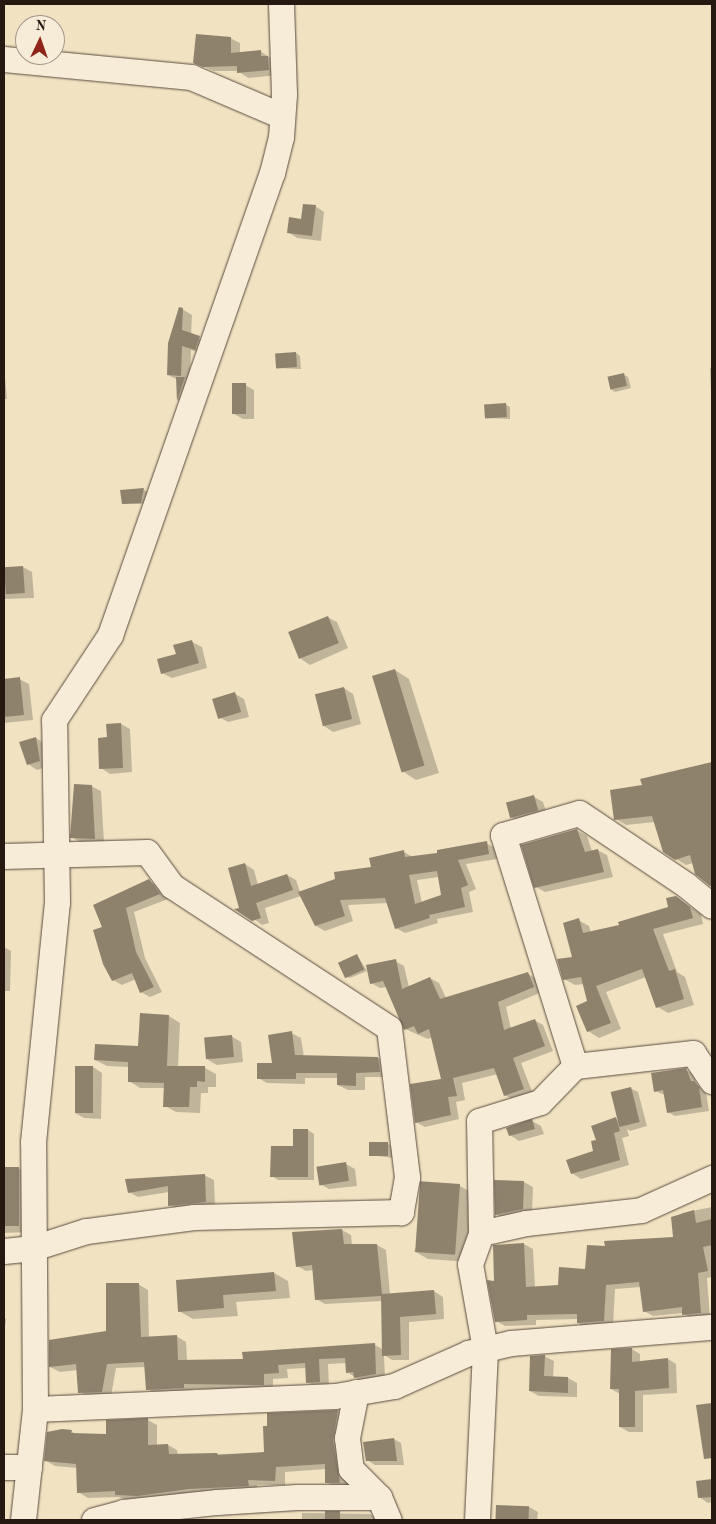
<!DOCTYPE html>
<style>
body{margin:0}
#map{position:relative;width:716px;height:1524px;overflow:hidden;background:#f1e2c2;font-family:"Old Standard TT",serif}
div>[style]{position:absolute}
.shadow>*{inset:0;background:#0003}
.building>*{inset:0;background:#8f826d;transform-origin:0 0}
.roads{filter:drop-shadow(0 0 1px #584b3d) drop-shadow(0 0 1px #584b3d)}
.minor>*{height:25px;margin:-12.5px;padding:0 12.5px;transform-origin:12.5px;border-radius:12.5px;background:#f6ecd7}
span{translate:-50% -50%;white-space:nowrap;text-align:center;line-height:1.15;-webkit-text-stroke:4px #f6ecd7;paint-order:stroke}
.frame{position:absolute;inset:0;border:5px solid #251911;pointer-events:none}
.north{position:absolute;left:15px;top:15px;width:50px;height:50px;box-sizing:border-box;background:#f6ecd7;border:1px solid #a29888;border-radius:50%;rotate:3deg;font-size:14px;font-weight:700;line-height:20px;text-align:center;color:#251911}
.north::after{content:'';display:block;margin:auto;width:18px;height:22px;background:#8f2418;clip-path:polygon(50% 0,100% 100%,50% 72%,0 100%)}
</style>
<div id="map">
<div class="shadow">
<i style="clip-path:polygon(230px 38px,240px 43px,240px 53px,260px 51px,277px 62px,278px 75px,248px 78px,238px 71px,214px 71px,194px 62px)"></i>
<i style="clip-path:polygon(315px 206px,324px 212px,321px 241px,297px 238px,288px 232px)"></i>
<i style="clip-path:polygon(182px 309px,192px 315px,191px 335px,208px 342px,204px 354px,191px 350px,190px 381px,181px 402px,178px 400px,178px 380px,168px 375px)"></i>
<i style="clip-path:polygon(296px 353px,300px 356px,301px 369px,277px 368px)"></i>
<i style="clip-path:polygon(4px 366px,7px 399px,4px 399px)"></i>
<i style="clip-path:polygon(710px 368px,712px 368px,712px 418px)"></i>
<i style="clip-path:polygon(624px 375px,628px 377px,631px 388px,615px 392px,610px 389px)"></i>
<i style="clip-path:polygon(245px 385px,254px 390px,254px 419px,243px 419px,234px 414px)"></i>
<i style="clip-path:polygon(505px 404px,510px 407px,510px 419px,486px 418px)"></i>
<i style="clip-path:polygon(144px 490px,148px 492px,145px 504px,123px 504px,122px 492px)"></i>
<i style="clip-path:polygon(23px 567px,32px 572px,34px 598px,4px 599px,4px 568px)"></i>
<i style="clip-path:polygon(327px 617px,337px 622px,348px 648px,310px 665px,301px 659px)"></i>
<i style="clip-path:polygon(192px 642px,202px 647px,207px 668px,172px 678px,162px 673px)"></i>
<i style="clip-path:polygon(395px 670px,409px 679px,439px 773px,416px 780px,402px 771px)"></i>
<i style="clip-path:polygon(19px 679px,29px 684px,33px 720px,4px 723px,4px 680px)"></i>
<i style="clip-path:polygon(344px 688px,353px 694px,361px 724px,333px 732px,324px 726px)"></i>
<i style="clip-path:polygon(235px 694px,244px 699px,249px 717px,228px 722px,219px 717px)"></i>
<i style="clip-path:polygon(121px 724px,130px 729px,132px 772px,110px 774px,101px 768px,108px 738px)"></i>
<i style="clip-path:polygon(36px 738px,45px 744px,49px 766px,37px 770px,28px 764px)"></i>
<i style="clip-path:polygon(712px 764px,712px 886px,696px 873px,693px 863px,686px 865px,676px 859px,655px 822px,626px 825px,616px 819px,644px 786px,642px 780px)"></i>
<i style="clip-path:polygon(91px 786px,101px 791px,104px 843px,81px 843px,72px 837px)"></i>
<i style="clip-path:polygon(534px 797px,543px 802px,547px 815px,520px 822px,511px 817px)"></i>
<i style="clip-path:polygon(578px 831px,587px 836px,592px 851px,597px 850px,607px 855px,613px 877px,545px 892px,536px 887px,523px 846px)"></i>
<i style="clip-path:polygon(evenodd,486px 843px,495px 848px,497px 859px,466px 864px,476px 889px,469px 892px,473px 912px,437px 919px,438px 923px,405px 933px,396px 928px,388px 903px,348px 905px,353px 921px,325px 931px,316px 926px,301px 896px,265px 908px,269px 923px,262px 925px,241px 909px,245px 864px,254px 870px,258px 885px,287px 875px,296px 880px,300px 892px,372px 868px,404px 852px,413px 857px,438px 854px,486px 843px,439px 877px,443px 896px,422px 903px,417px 880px,439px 877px)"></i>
<i style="clip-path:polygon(149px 881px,158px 886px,168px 899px,134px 912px,145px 958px,162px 992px,150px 997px,141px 992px,136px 979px,122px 985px,113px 980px,104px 928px)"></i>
<i style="clip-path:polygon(676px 897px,701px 914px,703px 924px,663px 934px,677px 972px,685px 977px,694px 1005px,668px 1013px,658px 1007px,646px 977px,606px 992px,621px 1029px,599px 1038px,588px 1031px,589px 1002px,584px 984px,575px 985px,564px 979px,574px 958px,578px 920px,589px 926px,591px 933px,620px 926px,669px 908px)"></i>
<i style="clip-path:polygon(4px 947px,11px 951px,10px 991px,4px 991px)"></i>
<i style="clip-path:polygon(357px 955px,367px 971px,350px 978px,345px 976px)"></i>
<i style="clip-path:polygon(395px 961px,404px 966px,409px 987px,430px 978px,439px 983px,446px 998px,528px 974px,537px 979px,542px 992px,506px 1007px,511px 1029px,534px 1020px,543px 1025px,553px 1051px,521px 1063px,533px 1094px,514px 1100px,505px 1095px,498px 1074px,462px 1083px,465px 1100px,456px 1102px,459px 1119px,425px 1127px,416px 1122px,442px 1080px,432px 1037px,428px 1039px,405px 1029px,387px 987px,380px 988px,371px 983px)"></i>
<i style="clip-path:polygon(169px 1016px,180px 1023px,178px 1067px,205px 1068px,216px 1074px,216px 1087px,208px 1087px,208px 1093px,201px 1093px,200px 1113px,176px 1112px,165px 1106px,165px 1088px,140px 1088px,129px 1081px,129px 1067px,107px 1066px,95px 1060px,140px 1048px)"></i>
<i style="clip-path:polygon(291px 1033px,301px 1038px,304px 1057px,378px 1058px,387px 1064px,389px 1077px,365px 1077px,365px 1090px,348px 1090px,338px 1085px,338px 1078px,305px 1078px,305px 1084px,267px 1083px,258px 1078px,274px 1064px)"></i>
<i style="clip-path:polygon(231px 1036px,241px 1042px,243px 1062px,217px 1065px,208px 1060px)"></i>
<i style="clip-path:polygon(76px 1067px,93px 1067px,102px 1073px,101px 1119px,84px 1118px,75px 1113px)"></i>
<i style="clip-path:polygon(686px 1070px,693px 1074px,697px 1084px,706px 1093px,709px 1111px,675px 1116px,668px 1112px,665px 1095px,655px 1091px)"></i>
<i style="clip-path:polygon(630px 1088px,638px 1092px,647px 1126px,630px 1131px,627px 1129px,629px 1136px,622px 1138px,629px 1165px,581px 1179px,572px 1173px,595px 1152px,616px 1119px,621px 1122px)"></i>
<i style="clip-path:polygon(532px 1121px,541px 1126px,544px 1134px,519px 1141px,510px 1135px)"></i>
<i style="clip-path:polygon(308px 1130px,314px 1134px,314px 1180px,278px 1180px,272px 1176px)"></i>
<i style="clip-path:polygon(388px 1144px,392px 1146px,393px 1158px,370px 1155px)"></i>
<i style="clip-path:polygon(346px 1164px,355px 1169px,357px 1186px,329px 1189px,320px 1184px)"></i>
<i style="clip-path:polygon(4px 1168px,18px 1168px,28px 1174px,28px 1232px,4px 1233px)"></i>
<i style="clip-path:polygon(204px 1175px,214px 1180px,215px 1207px,179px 1210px,170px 1205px,169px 1192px,138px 1197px,129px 1192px)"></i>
<i style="clip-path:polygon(524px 1182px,533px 1187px,532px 1214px,505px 1220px,496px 1214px)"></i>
<i style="clip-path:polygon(460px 1186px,474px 1194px,469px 1262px,428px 1259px,414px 1251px)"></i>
<i style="clip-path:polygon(712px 1207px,712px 1277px,707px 1278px,710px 1318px,692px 1319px,683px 1313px,653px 1316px,644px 1311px,641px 1287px,615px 1289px,613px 1326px,587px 1328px,578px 1323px,578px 1319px,536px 1320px,536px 1325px,505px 1326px,496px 1321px,496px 1282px,524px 1244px,533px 1249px,535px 1287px,559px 1286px,587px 1270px,606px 1247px,675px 1239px,682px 1213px)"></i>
<i style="clip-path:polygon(342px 1230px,351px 1235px,352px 1245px,377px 1245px,386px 1250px,390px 1295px,434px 1291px,443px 1297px,444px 1319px,409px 1322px,409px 1360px,392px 1360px,384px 1355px,385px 1379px,364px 1383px,347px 1372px,347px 1363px,328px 1364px,329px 1387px,316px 1387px,307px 1382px,306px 1368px,287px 1369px,288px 1378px,273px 1379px,273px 1389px,193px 1389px,193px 1393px,156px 1394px,147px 1389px,146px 1367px,116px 1368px,111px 1396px,89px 1397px,80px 1392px,78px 1370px,60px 1372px,50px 1367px,107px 1332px,138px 1284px,148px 1290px,149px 1338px,176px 1336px,186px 1342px,187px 1361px,244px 1361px,375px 1345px,384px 1350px,383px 1301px,325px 1304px,316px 1299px,314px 1270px,306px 1271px,297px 1266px)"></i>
<i style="clip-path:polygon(274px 1273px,288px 1281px,290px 1298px,236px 1302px,238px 1316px,193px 1319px,179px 1311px,177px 1281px)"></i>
<i style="clip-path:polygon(4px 1318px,6px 1319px,4px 1335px)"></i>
<i style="clip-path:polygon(632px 1349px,640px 1354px,640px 1362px,668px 1359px,676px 1364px,677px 1393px,643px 1395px,643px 1432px,629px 1432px,620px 1427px,620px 1394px,611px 1389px)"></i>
<i style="clip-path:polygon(544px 1356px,554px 1361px,553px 1378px,568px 1378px,577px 1383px,577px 1397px,539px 1396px,530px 1391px)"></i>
<i style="clip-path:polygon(338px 1411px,347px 1417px,342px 1446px,349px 1487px,336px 1487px,326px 1482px,326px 1469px,285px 1472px,285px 1485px,257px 1485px,258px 1491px,126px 1500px,119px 1497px,88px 1498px,78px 1492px,77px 1468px,55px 1466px,45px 1460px,71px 1431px,77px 1435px,107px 1435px,148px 1420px,157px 1425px,157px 1445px,168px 1445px,177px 1450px,178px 1455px,265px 1453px)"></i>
<i style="clip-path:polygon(394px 1439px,401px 1443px,404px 1465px,375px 1465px,367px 1460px)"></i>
<i style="clip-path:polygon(712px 1481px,712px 1502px,708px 1503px,699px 1497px,697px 1482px)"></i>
<i style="clip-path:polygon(497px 1506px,529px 1507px,538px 1512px,537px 1520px,497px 1520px)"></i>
<i style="clip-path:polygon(302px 1513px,370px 1514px,380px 1520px,302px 1520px)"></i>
<i style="clip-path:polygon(257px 1519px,260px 1520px,243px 1520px)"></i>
</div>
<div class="building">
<i style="clip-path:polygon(196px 34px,231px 37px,231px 53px,261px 50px,261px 56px,268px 56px,269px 70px,237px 73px,237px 66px,203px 67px,193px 63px)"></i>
<i style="clip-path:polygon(303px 204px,316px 205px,312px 236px,287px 233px,289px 217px,301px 219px)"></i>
<i style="clip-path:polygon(179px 307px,183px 308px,182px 330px,200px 336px,195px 350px,182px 346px,181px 376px,167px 375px,168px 343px)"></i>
<i style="left:296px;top:352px;width:15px;height:21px;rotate:86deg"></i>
<i style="left:624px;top:373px;width:13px;height:17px;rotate:77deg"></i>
<i style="clip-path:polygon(176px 377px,185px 377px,177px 401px)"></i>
<i style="left:232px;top:383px;width:14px;height:31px"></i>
<i style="left:506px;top:403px;width:14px;height:22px;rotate:86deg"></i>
<i style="clip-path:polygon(144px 488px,141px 503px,122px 504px,120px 490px)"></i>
<i style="left:23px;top:566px;width:27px;height:19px;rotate:86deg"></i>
<i style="left:328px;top:616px;width:29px;height:43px;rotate:68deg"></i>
<i style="clip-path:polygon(192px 640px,199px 663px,161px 674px,157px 659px,176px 654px,173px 645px)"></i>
<i style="left:395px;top:669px;width:101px;height:24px;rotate:73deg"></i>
<i style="clip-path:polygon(20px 677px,24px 715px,4px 717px,4px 679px)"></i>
<i style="left:344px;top:687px;width:33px;height:30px;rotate:76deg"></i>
<i style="left:235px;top:692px;width:21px;height:24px;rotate:73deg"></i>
<i style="clip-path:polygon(121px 723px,123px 768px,99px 769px,98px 738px,107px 737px,106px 724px)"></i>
<i style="clip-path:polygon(36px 737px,40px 761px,27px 765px,19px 742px)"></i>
<i style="clip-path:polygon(712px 762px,712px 886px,710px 886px,695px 874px,690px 855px,675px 860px,663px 852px,652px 816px,614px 820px,610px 790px,642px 785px,640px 779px)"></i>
<i style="clip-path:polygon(74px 784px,92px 785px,95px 839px,70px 838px)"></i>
<i style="left:534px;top:795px;width:16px;height:29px;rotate:75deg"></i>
<i style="clip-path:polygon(577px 829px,585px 852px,598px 849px,604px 872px,534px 888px,521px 845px)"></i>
<i style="clip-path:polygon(evenodd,487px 841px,489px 854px,458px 860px,468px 885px,461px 888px,465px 907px,429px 915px,430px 918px,395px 929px,385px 898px,340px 900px,345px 916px,315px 926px,298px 892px,335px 879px,334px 872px,371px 867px,369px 858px,404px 850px,405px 857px,437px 853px,437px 850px,487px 841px,437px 871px,441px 895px,415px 904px,409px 875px,437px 871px)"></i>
<i style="clip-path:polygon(245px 863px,251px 886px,287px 874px,293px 890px,256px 903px,261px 918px,252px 921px,234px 909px,239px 908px,228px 868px)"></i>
<i style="clip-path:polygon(149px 879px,160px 894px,126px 908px,136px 952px,154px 987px,140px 993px,132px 973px,112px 981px,103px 964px,93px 930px,102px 927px,93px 905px)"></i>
<i style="clip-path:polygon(676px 896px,690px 907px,693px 918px,653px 929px,669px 971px,675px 969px,684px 999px,656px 1008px,642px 969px,596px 986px,611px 1023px,587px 1032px,576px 1006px,587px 1001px,581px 977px,563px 980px,557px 959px,572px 957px,563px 923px,579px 918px,583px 933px,619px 925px,618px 922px,668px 907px,666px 898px)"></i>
<i style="left:357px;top:954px;width:17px;height:21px;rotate:65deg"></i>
<i style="clip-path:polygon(396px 959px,402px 989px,430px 977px,440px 999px,528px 972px,534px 987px,498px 1002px,504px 1030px,535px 1019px,545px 1046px,513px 1058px,524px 1089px,504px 1096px,494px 1068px,453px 1078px,457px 1096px,448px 1097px,451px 1115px,415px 1123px,410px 1084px,441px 1079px,429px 1029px,418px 1034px,414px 1026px,404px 1030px,383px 981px,370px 984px,366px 965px)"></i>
<i style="clip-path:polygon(140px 1013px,169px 1015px,167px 1066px,205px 1066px,205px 1082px,197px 1081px,197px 1087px,190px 1087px,189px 1107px,163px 1107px,164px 1083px,128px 1082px,128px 1062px,94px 1060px,95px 1044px,138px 1046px)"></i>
<i style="clip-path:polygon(292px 1031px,295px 1055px,378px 1057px,380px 1072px,356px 1073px,356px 1086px,337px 1085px,337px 1073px,296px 1073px,296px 1079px,257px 1079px,257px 1063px,272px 1063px,268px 1035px)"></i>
<i style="left:232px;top:1035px;width:22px;height:28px;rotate:85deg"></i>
<i style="left:75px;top:1066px;width:18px;height:47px"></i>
<i style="clip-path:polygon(686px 1068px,691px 1081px,694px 1081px,699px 1087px,702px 1107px,667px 1113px,663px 1090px,654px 1092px,651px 1073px)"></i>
<i style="left:631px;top:1087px;width:36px;height:21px;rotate:76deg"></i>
<i style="clip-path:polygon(616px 1117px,620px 1131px,614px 1133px,620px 1160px,571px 1174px,566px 1160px,593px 1151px,591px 1141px,596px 1140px,591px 1126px)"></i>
<i style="clip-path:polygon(532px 1119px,535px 1129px,509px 1136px,506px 1128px)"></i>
<i style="clip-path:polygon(293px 1129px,308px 1129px,308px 1177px,270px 1177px,271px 1146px,293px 1146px)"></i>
<i style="left:369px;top:1142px;width:19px;height:14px"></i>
<i style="left:346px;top:1162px;width:19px;height:30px;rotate:81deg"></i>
<i style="left:4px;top:1167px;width:15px;height:59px"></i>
<i style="clip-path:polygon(205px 1174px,206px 1202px,168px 1206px,168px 1186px,128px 1193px,125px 1179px)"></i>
<i style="clip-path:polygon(494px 1180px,524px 1181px,523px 1209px,495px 1215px)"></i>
<i style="left:460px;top:1184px;width:71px;height:40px;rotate:94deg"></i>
<i style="clip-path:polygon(694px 1210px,696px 1223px,712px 1219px,712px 1245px,703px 1247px,708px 1271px,698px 1273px,701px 1313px,682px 1315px,682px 1307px,643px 1312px,639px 1282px,606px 1285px,604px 1321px,577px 1323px,577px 1314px,527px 1315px,527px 1320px,495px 1322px,487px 1280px,494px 1281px,493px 1245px,524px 1243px,526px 1287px,558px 1285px,559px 1267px,585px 1269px,587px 1245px,605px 1246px,604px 1241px,673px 1237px,671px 1217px)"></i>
<i style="clip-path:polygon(342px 1229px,344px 1244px,377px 1244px,382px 1294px,434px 1290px,436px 1314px,400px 1317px,401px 1355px,382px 1356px,381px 1296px,315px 1300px,312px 1265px,296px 1267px,292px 1232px)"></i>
<i style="clip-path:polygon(274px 1272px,276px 1291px,223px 1295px,224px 1308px,178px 1312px,176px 1280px)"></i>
<i style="clip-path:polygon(106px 1283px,139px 1283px,141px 1337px,177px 1335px,178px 1360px,243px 1359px,242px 1352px,375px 1343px,376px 1374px,354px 1378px,353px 1372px,346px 1373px,345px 1358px,319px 1359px,320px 1382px,306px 1383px,305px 1363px,278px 1365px,279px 1373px,264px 1374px,264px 1385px,184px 1384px,184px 1388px,146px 1390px,144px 1362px,107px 1364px,102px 1392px,78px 1393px,76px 1364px,49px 1367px,49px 1340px,106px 1331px)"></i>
<i style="clip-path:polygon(632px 1348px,632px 1362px,668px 1358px,669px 1388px,635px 1391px,635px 1427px,619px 1427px,619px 1389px,610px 1389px,611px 1349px)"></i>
<i style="clip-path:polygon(545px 1355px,544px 1376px,568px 1377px,568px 1393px,529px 1391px,530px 1356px)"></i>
<i style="clip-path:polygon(712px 1403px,712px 1458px,704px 1459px,696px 1405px)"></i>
<i style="clip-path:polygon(338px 1410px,333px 1440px,340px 1483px,325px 1483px,325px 1464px,276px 1467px,275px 1481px,248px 1480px,249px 1486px,189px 1489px,137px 1496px,115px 1495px,115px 1491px,77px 1493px,76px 1464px,44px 1461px,47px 1432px,62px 1429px,72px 1430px,71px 1433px,106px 1434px,106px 1420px,148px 1418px,148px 1445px,168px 1444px,169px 1454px,217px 1453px,218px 1455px,264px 1452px,263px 1426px,267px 1426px,267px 1413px)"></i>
<i style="clip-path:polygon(394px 1438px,397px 1461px,366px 1461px,363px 1442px)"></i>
<i style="clip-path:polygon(712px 1479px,712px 1497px,698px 1498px,696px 1481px)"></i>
<i style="left:496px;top:1505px;width:33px;height:15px;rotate:2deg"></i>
<i style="left:325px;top:1511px;width:15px;height:9px"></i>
</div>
<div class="roads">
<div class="minor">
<i style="left:4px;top:59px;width:188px;rotate:5.5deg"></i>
<i style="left:191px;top:77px;width:99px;rotate:23.2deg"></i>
<i style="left:4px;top:856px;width:143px;rotate:-1.6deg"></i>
<i style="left:147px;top:852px;width:42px;rotate:53.7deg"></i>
<i style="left:172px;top:886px;width:259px;rotate:33.2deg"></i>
<i style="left:389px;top:1028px;width:150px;rotate:83.1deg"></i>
<i style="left:407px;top:1177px;width:36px;rotate:100deg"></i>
<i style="left:401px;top:1212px;width:207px;rotate:178.6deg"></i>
<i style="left:194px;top:1217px;width:109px;rotate:172.6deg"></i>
<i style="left:86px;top:1231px;width:56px;rotate:162.2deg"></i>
<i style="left:33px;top:1248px;width:29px;rotate:174deg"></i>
<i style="left:575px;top:1066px;width:242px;rotate:-107.3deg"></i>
<i style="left:503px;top:835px;width:79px;rotate:-16.1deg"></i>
<i style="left:579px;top:813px;width:129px;rotate:33.9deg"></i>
<i style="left:686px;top:885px;width:33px;rotate:39deg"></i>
<i style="left:481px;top:1233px;width:112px;rotate:-91deg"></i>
<i style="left:479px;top:1121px;width:64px;rotate:-17.3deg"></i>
<i style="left:540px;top:1102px;width:50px;rotate:-45.8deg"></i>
<i style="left:575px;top:1066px;width:119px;rotate:-6.3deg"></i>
<i style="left:693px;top:1053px;width:34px;rotate:56deg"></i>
<i style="left:356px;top:1392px;width:47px;rotate:101.1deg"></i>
<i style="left:347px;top:1438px;width:31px;rotate:83deg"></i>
<i style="left:351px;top:1469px;width:40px;rotate:45deg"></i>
<i style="left:379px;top:1497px;width:25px;rotate:67deg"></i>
<i style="left:35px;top:1409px;width:300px;rotate:-2.5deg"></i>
<i style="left:335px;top:1396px;width:60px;rotate:-9.6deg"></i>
<i style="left:394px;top:1386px;width:81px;rotate:-24deg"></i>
<i style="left:468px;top:1353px;width:44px;rotate:-13.1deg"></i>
<i style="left:511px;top:1343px;width:202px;rotate:-4.6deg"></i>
<i style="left:4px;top:1467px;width:25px"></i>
<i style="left:23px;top:1520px;width:112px;rotate:-83.8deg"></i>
<i style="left:35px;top:1409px;width:267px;rotate:-90.4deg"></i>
<i style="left:33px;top:1142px;width:241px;rotate:-84.3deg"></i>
<i style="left:57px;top:902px;width:182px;rotate:-90.9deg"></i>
<i style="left:54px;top:720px;width:102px;rotate:-56.6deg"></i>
<i style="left:110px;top:635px;width:490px;rotate:-70.7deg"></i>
<i style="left:272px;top:173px;width:37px;rotate:-76deg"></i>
<i style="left:281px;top:137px;width:43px;rotate:-86deg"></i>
<i style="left:284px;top:94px;width:90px;rotate:-91.9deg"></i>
<i style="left:94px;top:1520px;width:30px;rotate:-15deg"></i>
<i style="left:123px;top:1512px;width:95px;rotate:-6.1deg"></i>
<i style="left:217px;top:1502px;width:80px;rotate:-3.6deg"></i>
<i style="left:297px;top:1497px;width:82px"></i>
<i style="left:477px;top:1520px;width:171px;rotate:-87.3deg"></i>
<i style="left:485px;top:1349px;width:86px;rotate:-100deg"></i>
<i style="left:470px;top:1264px;width:33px;rotate:-70deg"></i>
<i style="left:481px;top:1233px;width:46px;rotate:-12.5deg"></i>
<i style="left:526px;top:1223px;width:116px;rotate:-6.4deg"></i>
<i style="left:641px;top:1210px;width:78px;rotate:-24.3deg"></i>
</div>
</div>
<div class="frame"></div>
<div class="north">N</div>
</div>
